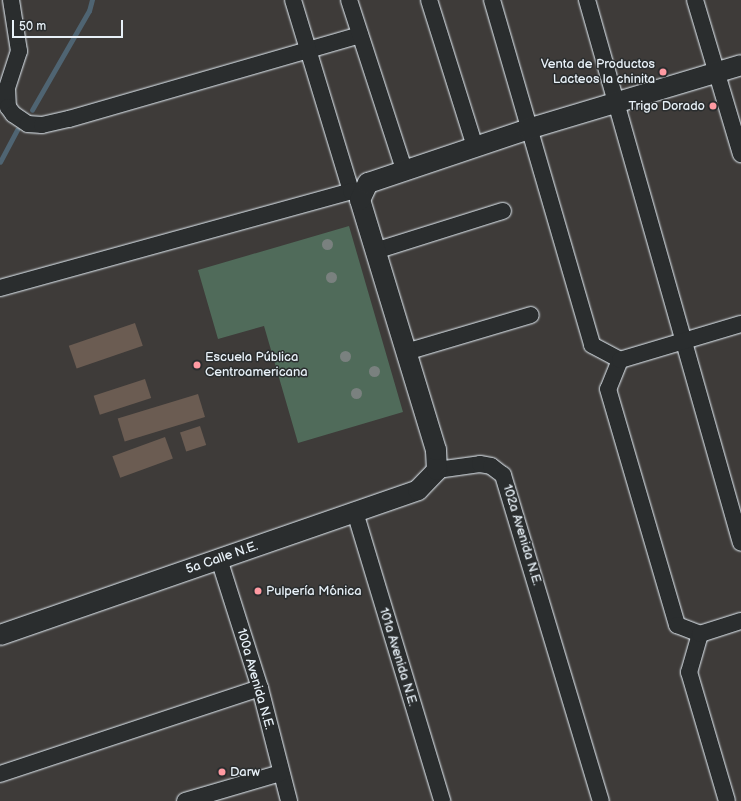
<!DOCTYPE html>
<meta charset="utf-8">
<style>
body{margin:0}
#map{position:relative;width:741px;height:801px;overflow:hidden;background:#3e3b39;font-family:"Balsamiq Sans",sans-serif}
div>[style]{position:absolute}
.green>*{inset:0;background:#506b5a}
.stream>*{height:4.5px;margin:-2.25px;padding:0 2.25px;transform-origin:2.25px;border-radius:2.25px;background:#4f6472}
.building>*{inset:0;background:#6b5c52;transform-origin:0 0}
.roads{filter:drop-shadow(0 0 1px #e8f1f8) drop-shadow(0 0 1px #e8f1f8)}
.minor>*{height:16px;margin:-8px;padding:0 8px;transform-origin:8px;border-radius:8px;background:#2a2d2e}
.tertiary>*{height:20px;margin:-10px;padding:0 10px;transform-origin:10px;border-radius:10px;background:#2a2d2e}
.trees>*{width:11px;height:11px;margin:-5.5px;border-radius:50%;background:#7a817f}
.dots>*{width:11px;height:11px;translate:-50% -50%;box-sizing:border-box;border:2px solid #2a2d2e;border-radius:50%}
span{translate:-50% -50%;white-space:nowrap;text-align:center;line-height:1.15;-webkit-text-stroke:3px #2a2d2e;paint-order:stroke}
.poi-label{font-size:13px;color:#e8f1f8}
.right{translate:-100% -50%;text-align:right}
.left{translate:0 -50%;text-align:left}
.street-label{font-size:13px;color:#e8f1f8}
.scale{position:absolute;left:12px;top:20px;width:111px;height:18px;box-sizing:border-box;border:2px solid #e8f1f8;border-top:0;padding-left:5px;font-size:12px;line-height:14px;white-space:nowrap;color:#e8f1f8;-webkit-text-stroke:3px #2a2d2e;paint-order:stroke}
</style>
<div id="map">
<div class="green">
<i style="clip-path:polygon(349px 226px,403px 412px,298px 443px,264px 326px,218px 339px,198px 270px)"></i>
</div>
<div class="stream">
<i style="left:32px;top:110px;width:114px;rotate:-60.1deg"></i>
<i style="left:89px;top:11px;width:11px;rotate:-75deg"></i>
<i style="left:0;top:162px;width:36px;rotate:-62deg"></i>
</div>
<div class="building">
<i style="left:135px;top:323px;width:24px;height:70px;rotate:71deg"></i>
<i style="left:145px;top:379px;width:20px;height:54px;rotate:72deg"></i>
<i style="left:198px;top:394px;width:24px;height:84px;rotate:73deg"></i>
<i style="left:200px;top:426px;width:20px;height:21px;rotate:72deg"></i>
<i style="left:165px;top:437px;width:23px;height:56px;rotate:70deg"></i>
</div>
<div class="roads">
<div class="minor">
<i style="left:11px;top:0;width:52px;rotate:81.1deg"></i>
<i style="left:19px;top:51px;width:40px;rotate:108deg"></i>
<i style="left:7px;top:89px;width:18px;rotate:87deg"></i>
<i style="left:8px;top:107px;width:9px;rotate:54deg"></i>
<i style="left:13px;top:114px;width:18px;rotate:34deg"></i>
<i style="left:28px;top:124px;width:14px;rotate:4deg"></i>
<i style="left:42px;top:125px;width:28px;rotate:-13deg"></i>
<i style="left:69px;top:119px;width:303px;rotate:-16.1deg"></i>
<i style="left:293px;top:0;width:200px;rotate:73.1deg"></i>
<i style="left:349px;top:0;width:178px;rotate:72deg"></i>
<i style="left:429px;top:0;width:154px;rotate:72.6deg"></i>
<i style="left:492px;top:0;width:359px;rotate:73.8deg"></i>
<i style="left:592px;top:345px;width:32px;rotate:28deg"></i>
<i style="left:620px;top:360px;width:31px;rotate:112deg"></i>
<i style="left:608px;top:389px;width:246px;rotate:73.7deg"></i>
<i style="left:677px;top:625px;width:25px;rotate:21deg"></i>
<i style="left:700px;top:634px;width:40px;rotate:106deg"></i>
<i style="left:689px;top:672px;width:134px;rotate:73.6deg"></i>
<i style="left:587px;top:0;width:564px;rotate:74.17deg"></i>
<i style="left:695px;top:0;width:161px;rotate:73.4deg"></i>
<i style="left:375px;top:251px;width:134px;rotate:-17.4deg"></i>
<i style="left:0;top:288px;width:364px;rotate:-15.4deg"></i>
<i style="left:351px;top:191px;width:11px;rotate:5deg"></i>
<i style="left:406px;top:352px;width:130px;rotate:-16.5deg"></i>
<i style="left:620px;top:360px;width:126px;rotate:-16.6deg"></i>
<i style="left:437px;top:470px;width:43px;rotate:-7.9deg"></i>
<i style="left:480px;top:464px;width:11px;rotate:10deg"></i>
<i style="left:491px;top:466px;width:15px;rotate:37deg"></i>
<i style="left:503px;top:475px;width:340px;rotate:73.3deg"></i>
<i style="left:355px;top:512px;width:302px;rotate:73.2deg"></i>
<i style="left:219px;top:559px;width:135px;rotate:72.4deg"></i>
<i style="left:260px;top:688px;width:117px;rotate:75.6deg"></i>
<i style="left:700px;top:634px;width:43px;rotate:-17.6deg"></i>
<i style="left:0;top:774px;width:274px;rotate:-18.3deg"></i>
<i style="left:185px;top:801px;width:100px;rotate:-16.3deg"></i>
</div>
<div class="tertiary">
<i style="left:0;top:635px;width:442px;rotate:-19.1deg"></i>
<i style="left:418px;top:490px;width:28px;rotate:-46deg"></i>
<i style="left:437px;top:470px;width:20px;rotate:-93deg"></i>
<i style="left:436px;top:450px;width:261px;rotate:-106.9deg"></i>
<i style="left:360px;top:200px;width:19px;rotate:-65deg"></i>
<i style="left:368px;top:183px;width:169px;rotate:-18.6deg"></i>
<i style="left:528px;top:129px;width:222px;rotate:-16.7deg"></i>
</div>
</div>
<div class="trees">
<i style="left:327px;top:244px"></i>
<i style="left:331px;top:277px"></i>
<i style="left:345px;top:356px"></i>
<i style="left:374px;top:371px"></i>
<i style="left:356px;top:393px"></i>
</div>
<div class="dots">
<i style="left:663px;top:72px;background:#ff9aa2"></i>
<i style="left:713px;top:106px;background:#ff9aa2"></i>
<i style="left:197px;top:365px;background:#ff9aa2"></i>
<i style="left:258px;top:591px;background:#ff9aa2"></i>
<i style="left:222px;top:772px;background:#ff9aa2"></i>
</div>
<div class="poi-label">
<span class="right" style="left:655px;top:72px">Venta de Productos<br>Lacteos la chinita</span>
<span class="right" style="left:705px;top:106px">Trigo Dorado</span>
<span class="left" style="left:205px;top:365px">Escuela Pública<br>Centroamericana</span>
<span class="left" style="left:266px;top:591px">Pulpería Mónica</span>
<span class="left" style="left:230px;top:772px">Darw</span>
</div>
<div class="street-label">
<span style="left:522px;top:535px;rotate:73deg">102a Avenida N.E.</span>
<span style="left:222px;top:558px;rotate:-19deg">5a Calle N.E.</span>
<span style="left:398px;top:657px;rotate:73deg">101a Avenida N.E.</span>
<span style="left:255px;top:679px;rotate:74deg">100a Avenida N.E.</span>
</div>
<div class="scale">50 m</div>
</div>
